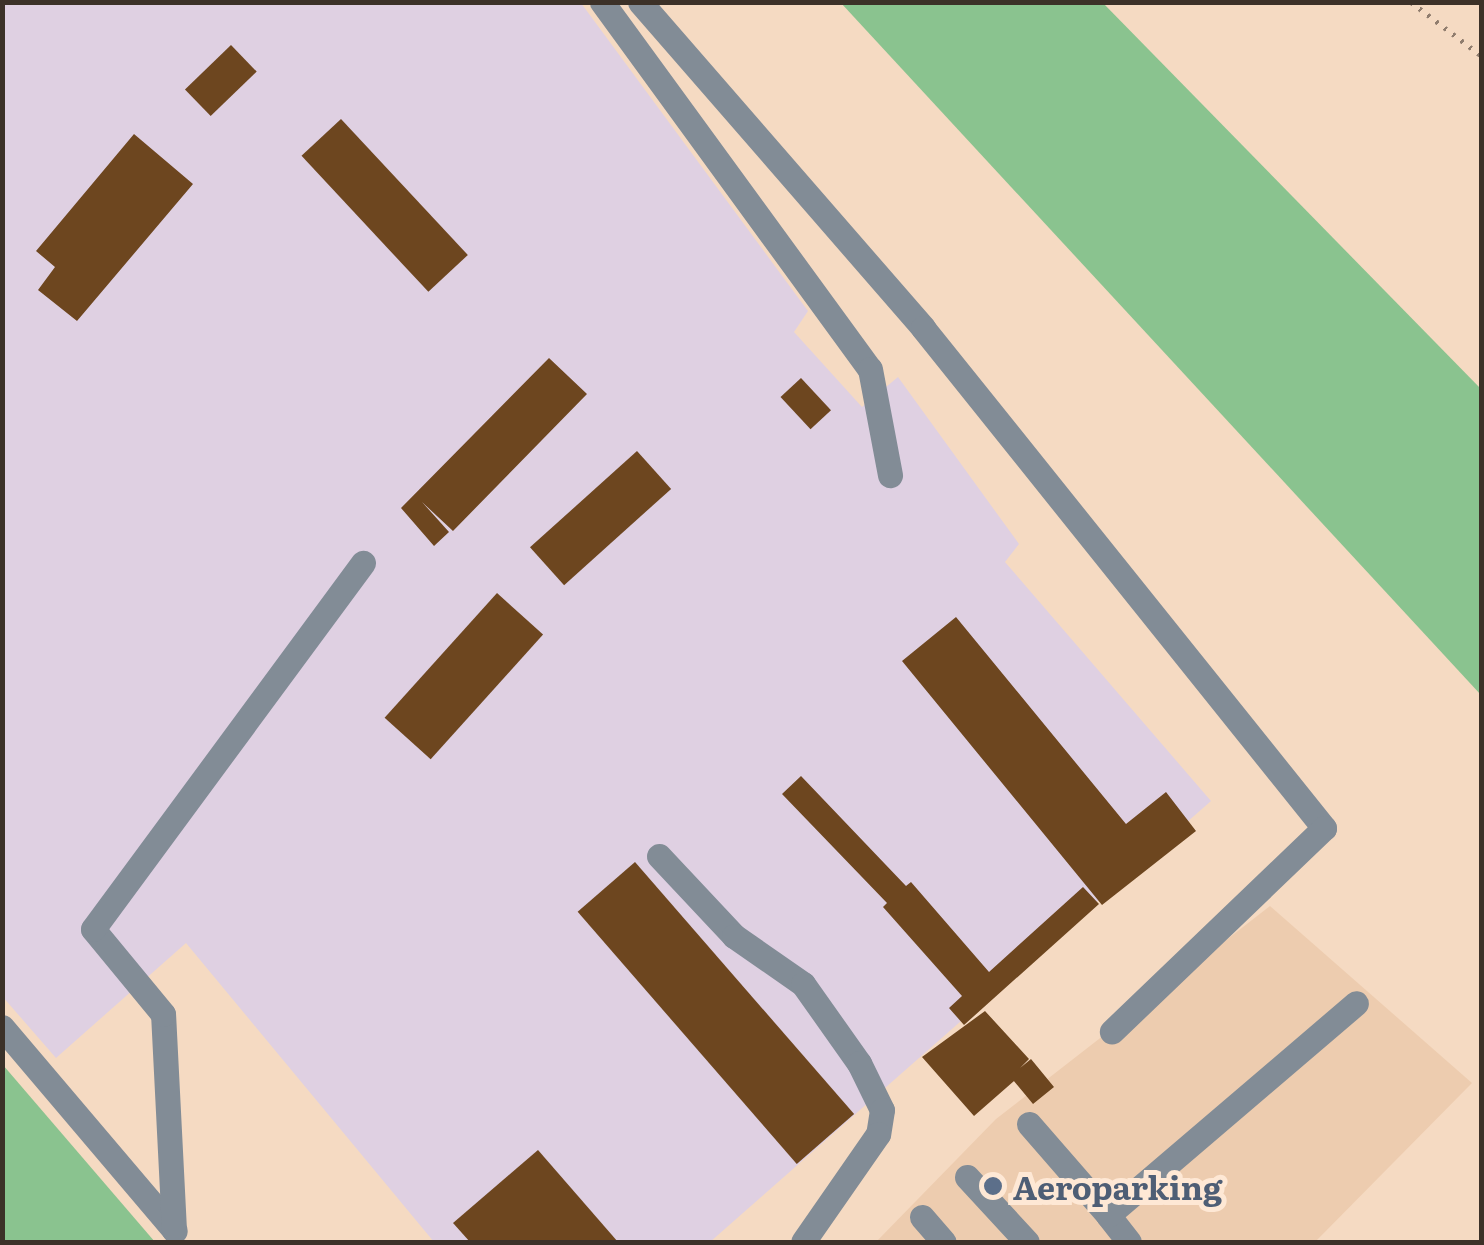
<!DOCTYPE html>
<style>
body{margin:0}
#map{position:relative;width:1484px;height:1245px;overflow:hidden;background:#f5dac2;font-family:Literata,serif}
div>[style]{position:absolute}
.built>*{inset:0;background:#edccaf}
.industrial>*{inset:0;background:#dfd0e2}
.green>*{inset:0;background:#8ac38f}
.building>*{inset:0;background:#6d461f;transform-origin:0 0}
.path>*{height:5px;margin-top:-2.5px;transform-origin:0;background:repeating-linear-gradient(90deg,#907d6e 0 2.5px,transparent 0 10.5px)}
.minor>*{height:25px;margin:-12.5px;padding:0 12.5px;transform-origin:12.5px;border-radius:12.5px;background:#828c96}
.dots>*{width:28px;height:28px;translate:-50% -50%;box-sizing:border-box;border:5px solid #fee8d5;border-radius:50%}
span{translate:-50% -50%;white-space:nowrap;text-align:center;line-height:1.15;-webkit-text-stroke:10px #fee8d5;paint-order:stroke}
.service-label{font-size:32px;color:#4e5e75;font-weight:700}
.left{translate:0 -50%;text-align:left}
.frame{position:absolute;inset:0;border:5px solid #3c3128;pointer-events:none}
</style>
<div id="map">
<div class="built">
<i style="clip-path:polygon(1270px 906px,1472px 1083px,1315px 1242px,876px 1242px,996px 1119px)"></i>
</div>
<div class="industrial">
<i style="clip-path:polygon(2px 3px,581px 3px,808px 311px,794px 332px,862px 407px,898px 377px,1019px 544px,1005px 562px,1211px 801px,710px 1242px,434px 1242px,186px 943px,56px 1058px,2px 996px)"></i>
</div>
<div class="green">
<i style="clip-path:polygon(841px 3px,1103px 3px,1481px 389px,1481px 695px)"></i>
<i style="clip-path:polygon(3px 1065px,155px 1242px,3px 1242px)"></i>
</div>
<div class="building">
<i style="left:231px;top:45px;width:37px;height:64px;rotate:46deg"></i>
<i style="left:341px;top:119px;width:186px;height:54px;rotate:47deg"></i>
<i style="clip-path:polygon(134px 134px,193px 184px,77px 321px,38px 290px,55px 267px,36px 251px)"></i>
<i style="clip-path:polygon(549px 358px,587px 394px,453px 531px,422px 502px,449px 532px,434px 546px,401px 508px)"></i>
<i style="left:801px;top:378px;width:44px;height:28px;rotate:47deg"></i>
<i style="left:637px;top:451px;width:51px;height:144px;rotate:48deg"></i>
<i style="left:497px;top:593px;width:62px;height:168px;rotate:42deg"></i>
<i style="clip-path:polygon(956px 617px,1126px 824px,1166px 792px,1196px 831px,1102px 905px,902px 661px)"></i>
<i style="clip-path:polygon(801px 776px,906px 886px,911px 882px,989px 972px,1083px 887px,1099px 904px,964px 1025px,949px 1008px,962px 996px,883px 907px,887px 903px,782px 794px)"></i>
<i style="left:635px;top:862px;width:334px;height:76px;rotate:49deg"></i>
<i style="clip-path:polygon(985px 1011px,1029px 1059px,1020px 1068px,1031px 1059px,1054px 1087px,1033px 1104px,999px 1063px,1014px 1081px,974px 1116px,922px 1057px)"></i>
<i style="clip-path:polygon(538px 1150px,618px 1242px,470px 1242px,453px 1223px)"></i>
</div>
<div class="path">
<i style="left:1411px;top:2px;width:89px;rotate:37.3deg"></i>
</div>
<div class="minor">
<i style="left:602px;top:2px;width:454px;rotate:53.9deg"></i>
<i style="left:870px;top:369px;width:108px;rotate:79.3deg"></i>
<i style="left:640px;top:2px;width:432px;rotate:49deg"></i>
<i style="left:923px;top:328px;width:641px;rotate:51.27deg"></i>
<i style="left:1324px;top:828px;width:294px;rotate:136.2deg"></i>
<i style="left:659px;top:856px;width:110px;rotate:46.8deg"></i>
<i style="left:734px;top:936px;width:84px;rotate:34.8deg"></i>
<i style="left:803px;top:984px;width:97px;rotate:54.7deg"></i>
<i style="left:859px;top:1063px;width:52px;rotate:63.9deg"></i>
<i style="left:882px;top:1110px;width:24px;rotate:99deg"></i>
<i style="left:878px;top:1134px;width:131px;rotate:124.8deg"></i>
<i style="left:2px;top:1027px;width:267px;rotate:49.7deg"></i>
<i style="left:1029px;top:1124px;width:121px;rotate:49deg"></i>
<i style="left:967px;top:1177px;width:88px;rotate:47.3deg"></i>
<i style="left:922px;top:1217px;width:33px;rotate:49deg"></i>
<i style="left:174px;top:1230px;width:216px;rotate:-92.9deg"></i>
<i style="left:163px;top:1014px;width:110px;rotate:-129.5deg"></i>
<i style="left:93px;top:929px;width:455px;rotate:-53.6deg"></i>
<i style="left:1129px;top:1242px;width:34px;rotate:-128deg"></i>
<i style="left:1108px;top:1215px;width:326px;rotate:-40.5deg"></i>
</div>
<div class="dots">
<i style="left:993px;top:1186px;background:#5c6f8a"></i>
</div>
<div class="service-label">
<span class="left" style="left:1013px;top:1186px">Aeroparking</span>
</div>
<div class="frame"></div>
</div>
